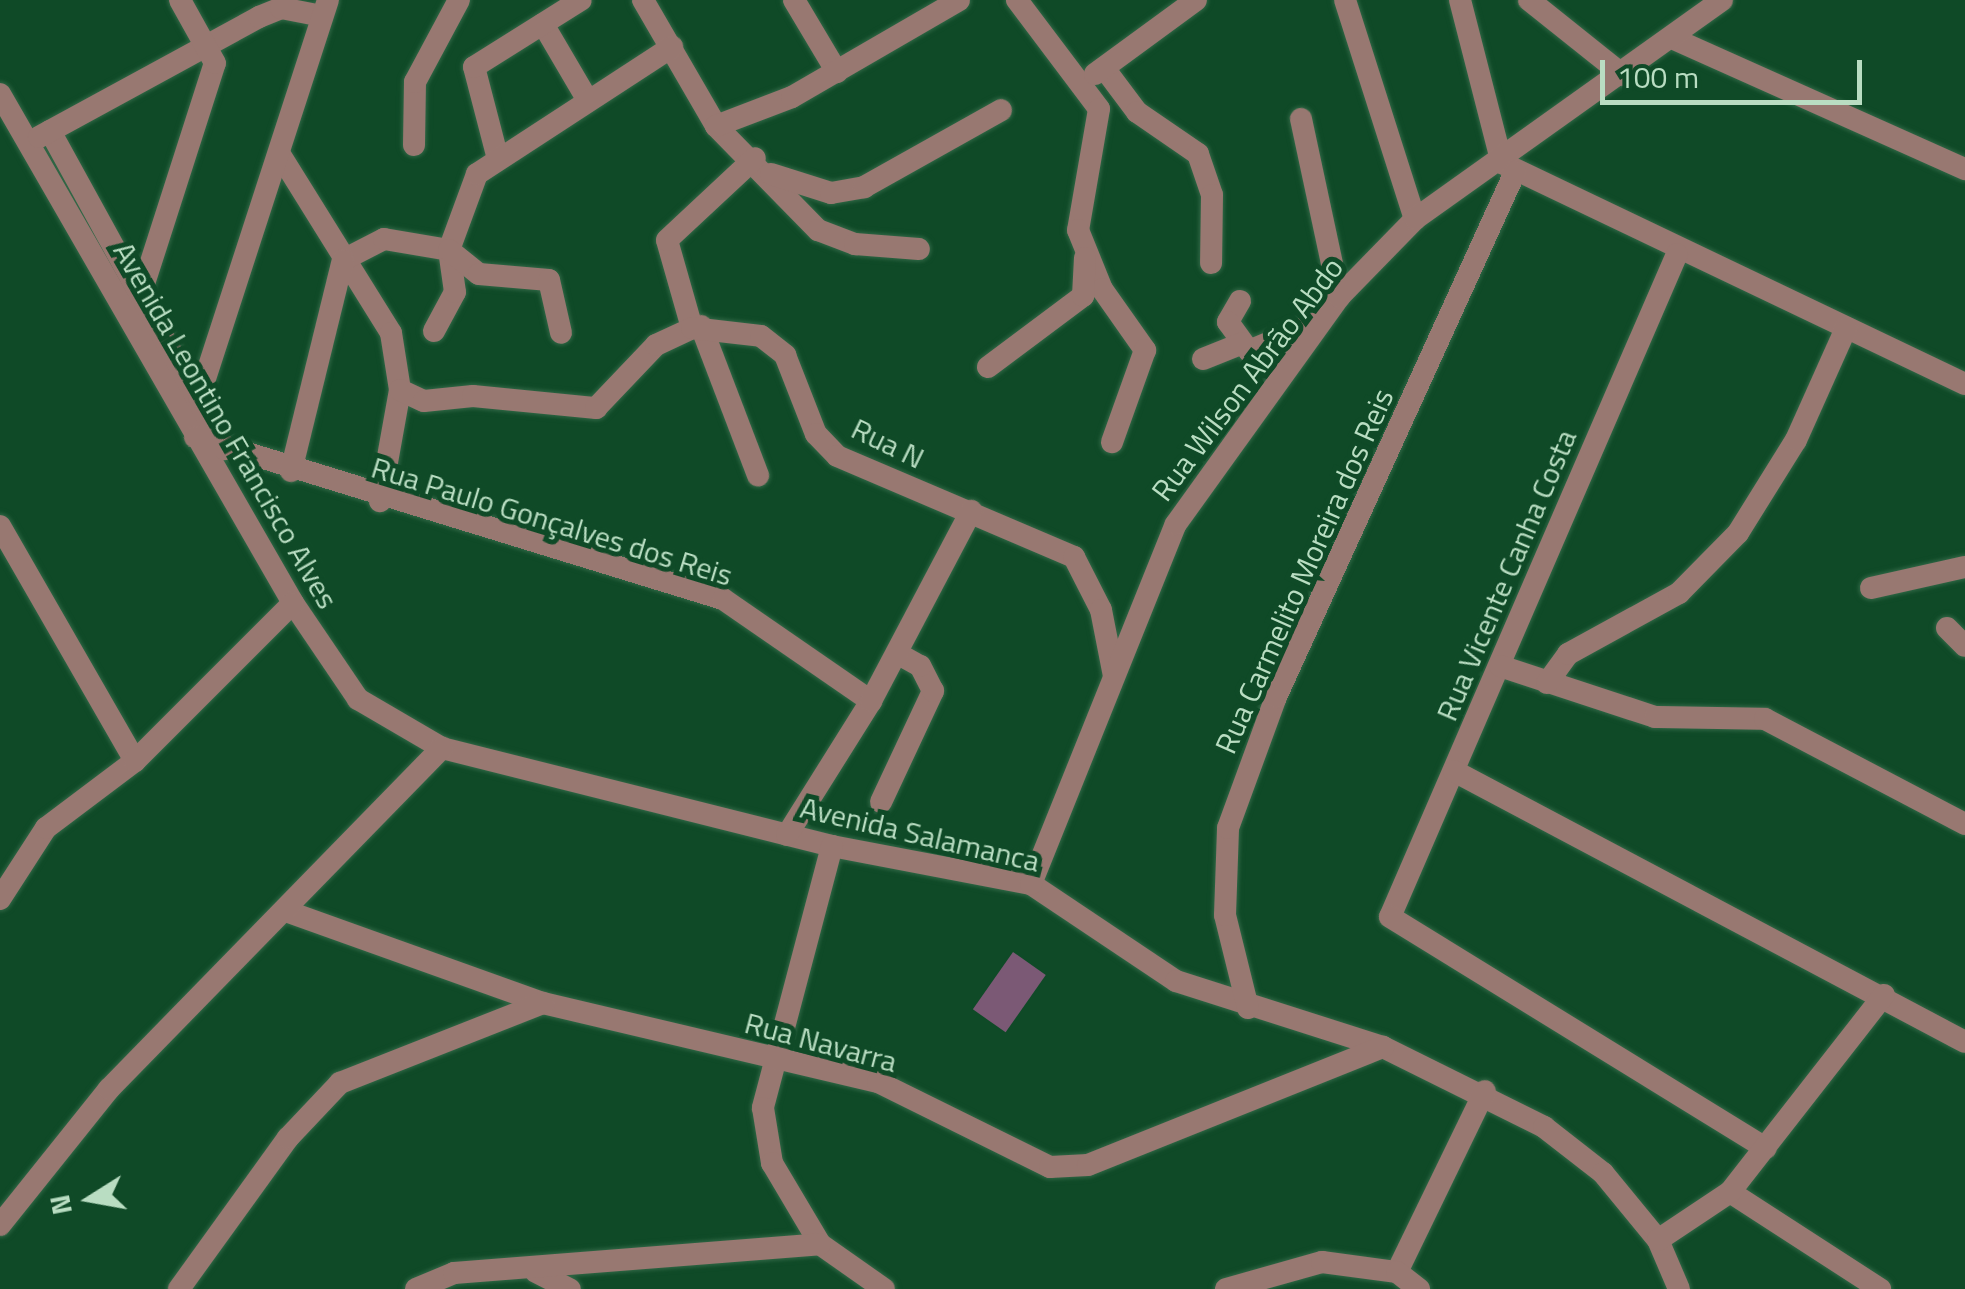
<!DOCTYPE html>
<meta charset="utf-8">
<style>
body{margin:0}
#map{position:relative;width:1965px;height:1289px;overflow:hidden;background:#0f4a27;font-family:"Titillium Web",sans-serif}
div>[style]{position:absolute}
.green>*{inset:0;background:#7b5975;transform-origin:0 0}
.roads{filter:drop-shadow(0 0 2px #316746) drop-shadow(0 0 2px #316746)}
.minor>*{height:22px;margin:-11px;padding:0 11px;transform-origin:11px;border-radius:11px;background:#987871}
span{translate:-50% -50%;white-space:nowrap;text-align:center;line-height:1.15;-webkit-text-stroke:10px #0f4a27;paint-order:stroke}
.street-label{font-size:30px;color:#b9ddc2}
.north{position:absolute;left:40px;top:1149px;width:100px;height:100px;-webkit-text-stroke:8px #0f4a27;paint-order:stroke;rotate:259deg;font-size:28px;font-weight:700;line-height:40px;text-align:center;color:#b9ddc2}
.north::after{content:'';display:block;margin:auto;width:35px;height:45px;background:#b9ddc2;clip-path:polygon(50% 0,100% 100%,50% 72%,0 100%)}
.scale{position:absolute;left:1600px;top:60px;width:262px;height:45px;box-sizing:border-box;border:5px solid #b9ddc2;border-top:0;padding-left:12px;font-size:30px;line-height:35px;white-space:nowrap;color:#b9ddc2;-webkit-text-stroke:8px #0f4a27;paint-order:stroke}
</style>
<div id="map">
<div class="green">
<i style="left:1013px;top:952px;width:40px;height:70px;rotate:35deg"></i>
</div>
<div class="roads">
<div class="minor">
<i style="left:643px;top:0;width:146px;rotate:59.9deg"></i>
<i style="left:716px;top:126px;width:146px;rotate:45.6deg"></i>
<i style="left:818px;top:230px;width:40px;rotate:21deg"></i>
<i style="left:855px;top:244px;width:64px;rotate:4.5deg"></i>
<i style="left:794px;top:0;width:84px;rotate:59.2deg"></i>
<i style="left:1017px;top:0;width:136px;rotate:53deg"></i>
<i style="left:1099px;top:109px;width:123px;rotate:99.8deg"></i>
<i style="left:1078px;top:230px;width:64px;rotate:67.9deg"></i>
<i style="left:1102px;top:289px;width:75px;rotate:54.8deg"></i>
<i style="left:1145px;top:350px;width:98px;rotate:109.7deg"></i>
<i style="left:1345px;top:0;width:230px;rotate:72.3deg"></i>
<i style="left:1460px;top:0;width:168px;rotate:75.6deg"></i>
<i style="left:1502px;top:163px;width:513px;rotate:25.52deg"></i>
<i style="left:1529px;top:0;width:120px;rotate:38.6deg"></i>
<i style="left:543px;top:24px;width:87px;rotate:59.6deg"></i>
<i style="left:1674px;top:39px;width:319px;rotate:24.1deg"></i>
<i style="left:1104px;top:68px;width:55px;rotate:53.1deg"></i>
<i style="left:1137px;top:112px;width:74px;rotate:34.5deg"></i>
<i style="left:1198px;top:154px;width:43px;rotate:71.1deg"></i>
<i style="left:1212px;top:195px;width:68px;rotate:90.8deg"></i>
<i style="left:1095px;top:74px;width:125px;rotate:-36.2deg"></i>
<i style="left:0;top:94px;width:587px;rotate:60.07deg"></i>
<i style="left:293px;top:603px;width:116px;rotate:55.9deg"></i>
<i style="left:358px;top:699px;width:97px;rotate:30.3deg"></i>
<i style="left:442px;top:748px;width:402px;rotate:14.1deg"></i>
<i style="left:832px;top:846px;width:203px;rotate:10.8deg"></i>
<i style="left:1031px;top:884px;width:174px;rotate:33.8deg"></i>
<i style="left:1176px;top:981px;width:217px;rotate:17.7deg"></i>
<i style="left:1383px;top:1047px;width:180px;rotate:26.4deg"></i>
<i style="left:1544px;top:1127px;width:75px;rotate:37.9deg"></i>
<i style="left:1603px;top:1173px;width:87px;rotate:50.6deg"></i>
<i style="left:1658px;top:1240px;width:53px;rotate:66.8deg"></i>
<i style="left:1301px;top:119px;width:182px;rotate:77.9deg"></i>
<i style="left:716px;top:126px;width:81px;rotate:-20.9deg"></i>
<i style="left:792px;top:97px;width:193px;rotate:-30.1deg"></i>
<i style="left:50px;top:131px;width:363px;rotate:61.2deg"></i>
<i style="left:39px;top:137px;width:251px;rotate:-28.6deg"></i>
<i style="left:259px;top:17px;width:24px;rotate:-22deg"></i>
<i style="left:281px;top:8px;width:42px;rotate:11deg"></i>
<i style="left:414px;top:145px;width:63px;rotate:-89.1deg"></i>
<i style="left:415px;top:82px;width:93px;rotate:-61.8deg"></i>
<i style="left:279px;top:153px;width:212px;rotate:58.1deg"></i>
<i style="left:391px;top:333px;width:58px;rotate:81deg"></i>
<i style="left:400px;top:390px;width:113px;rotate:100.2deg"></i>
<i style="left:498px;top:159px;width:95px;rotate:-104.6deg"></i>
<i style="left:474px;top:67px;width:126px;rotate:-32.1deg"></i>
<i style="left:771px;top:174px;width:63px;rotate:17.6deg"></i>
<i style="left:831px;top:193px;width:34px;rotate:-10deg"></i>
<i style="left:864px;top:187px;width:157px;rotate:-29.3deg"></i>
<i style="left:1677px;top:254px;width:722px;rotate:113.41deg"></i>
<i style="left:1390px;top:917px;width:441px;rotate:31.6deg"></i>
<i style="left:343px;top:260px;width:46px;rotate:-27.1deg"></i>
<i style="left:384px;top:239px;width:66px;rotate:9.6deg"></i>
<i style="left:449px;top:250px;width:81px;rotate:-69.8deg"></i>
<i style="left:477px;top:174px;width:233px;rotate:-33.1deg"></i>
<i style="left:142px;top:290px;width:238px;rotate:-72.2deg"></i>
<i style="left:215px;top:63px;width:72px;rotate:-119.1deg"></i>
<i style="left:1240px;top:301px;width:24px;rotate:120deg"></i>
<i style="left:1228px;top:322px;width:36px;rotate:54deg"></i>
<i style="left:1249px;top:351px;width:78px;rotate:-22.6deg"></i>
<i style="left:701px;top:326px;width:160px;rotate:69.1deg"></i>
<i style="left:692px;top:328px;width:91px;rotate:-105.9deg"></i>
<i style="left:667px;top:240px;width:120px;rotate:-43deg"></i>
<i style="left:434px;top:331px;width:44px;rotate:-61.7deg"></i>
<i style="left:455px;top:292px;width:42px;rotate:-98.1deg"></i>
<i style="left:449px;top:250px;width:38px;rotate:39deg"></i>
<i style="left:479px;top:274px;width:70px;rotate:4.9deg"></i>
<i style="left:549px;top:280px;width:54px;rotate:77.2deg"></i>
<i style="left:1203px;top:359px;width:43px;rotate:-21.8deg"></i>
<i style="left:988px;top:367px;width:119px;rotate:-36.8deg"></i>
<i style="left:1083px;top:296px;width:38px;rotate:-87deg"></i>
<i style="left:400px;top:390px;width:26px;rotate:25deg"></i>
<i style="left:424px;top:401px;width:49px;rotate:-5.8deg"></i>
<i style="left:473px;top:396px;width:124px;rotate:5.6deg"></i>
<i style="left:596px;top:408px;width:87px;rotate:-46.4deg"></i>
<i style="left:656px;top:345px;width:40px;rotate:-25deg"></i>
<i style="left:692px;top:328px;width:69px;rotate:6.6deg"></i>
<i style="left:761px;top:336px;width:31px;rotate:38deg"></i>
<i style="left:785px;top:355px;width:85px;rotate:68.6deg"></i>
<i style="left:816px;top:434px;width:30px;rotate:46deg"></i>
<i style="left:837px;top:456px;width:258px;rotate:23.1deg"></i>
<i style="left:1074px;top:557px;width:59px;rotate:63deg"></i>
<i style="left:1101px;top:610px;width:67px;rotate:78.9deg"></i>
<i style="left:199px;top:397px;width:417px;rotate:-72deg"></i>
<i style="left:195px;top:437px;width:552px;rotate:17.06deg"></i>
<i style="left:723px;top:599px;width:180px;rotate:34.6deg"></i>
<i style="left:291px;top:471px;width:217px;rotate:-76.2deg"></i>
<i style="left:0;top:526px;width:271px;rotate:60.1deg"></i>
<i style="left:1871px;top:588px;width:96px;rotate:-12.6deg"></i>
<i style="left:1947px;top:628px;width:25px;rotate:45deg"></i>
<i style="left:1500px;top:666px;width:163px;rotate:18.2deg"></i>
<i style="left:1655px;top:717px;width:110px;rotate:1deg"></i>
<i style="left:1765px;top:719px;width:226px;rotate:27.7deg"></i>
<i style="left:1547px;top:683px;width:36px;rotate:-54deg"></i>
<i style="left:1568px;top:654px;width:127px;rotate:-28.8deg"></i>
<i style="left:1679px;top:593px;width:84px;rotate:-45.5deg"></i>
<i style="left:1738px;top:533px;width:110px;rotate:-58.1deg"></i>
<i style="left:1796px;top:440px;width:123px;rotate:-65.9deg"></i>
<i style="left:1454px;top:771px;width:578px;rotate:27.94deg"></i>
<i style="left:881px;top:802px;width:123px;rotate:-64.9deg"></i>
<i style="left:933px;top:691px;width:28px;rotate:-117deg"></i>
<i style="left:920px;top:666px;width:26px;rotate:-151deg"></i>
<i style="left:787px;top:835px;width:158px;rotate:-57.9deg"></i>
<i style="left:871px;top:701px;width:215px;rotate:-62.2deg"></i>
<i style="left:832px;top:846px;width:271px;rotate:104.8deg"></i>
<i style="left:763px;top:1108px;width:56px;rotate:80.7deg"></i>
<i style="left:772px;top:1163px;width:94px;rotate:59.3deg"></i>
<i style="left:820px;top:1244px;width:78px;rotate:35.1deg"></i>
<i style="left:1031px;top:884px;width:388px;rotate:-68.1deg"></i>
<i style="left:1176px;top:524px;width:279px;rotate:-54.3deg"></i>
<i style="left:1339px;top:297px;width:109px;rotate:-45.7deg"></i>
<i style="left:1415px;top:219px;width:377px;rotate:-35.5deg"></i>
<i style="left:0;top:899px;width:85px;rotate:-57.1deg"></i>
<i style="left:46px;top:828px;width:111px;rotate:-37deg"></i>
<i style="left:135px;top:761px;width:223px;rotate:-45deg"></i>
<i style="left:286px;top:911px;width:273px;rotate:19.7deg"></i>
<i style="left:543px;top:1003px;width:344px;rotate:13.3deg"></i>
<i style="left:878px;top:1082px;width:192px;rotate:26.3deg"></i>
<i style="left:1050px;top:1167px;width:38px;rotate:-3deg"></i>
<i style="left:1088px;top:1165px;width:318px;rotate:-21.8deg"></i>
<i style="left:1248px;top:1008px;width:96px;rotate:-103.9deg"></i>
<i style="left:1225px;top:915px;width:87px;rotate:-88deg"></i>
<i style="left:1228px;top:828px;width:140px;rotate:-69.9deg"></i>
<i style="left:1276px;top:697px;width:577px;rotate:-65.52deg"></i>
<i style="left:1730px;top:1192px;width:179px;rotate:32.9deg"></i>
<i style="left:0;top:1225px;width:174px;rotate:-51.3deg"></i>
<i style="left:109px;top:1089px;width:477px;rotate:-45.7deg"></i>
<i style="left:1658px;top:1240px;width:87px;rotate:-33.7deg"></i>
<i style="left:1730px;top:1192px;width:250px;rotate:-52deg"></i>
<i style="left:536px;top:1272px;width:38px;rotate:27deg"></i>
<i style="left:1397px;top:1272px;width:201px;rotate:-64.1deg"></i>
<i style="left:179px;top:1289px;width:186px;rotate:-54.2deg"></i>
<i style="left:288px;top:1138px;width:76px;rotate:-46.6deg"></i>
<i style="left:340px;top:1083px;width:218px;rotate:-21.5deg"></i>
<i style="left:416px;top:1289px;width:41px;rotate:-22.8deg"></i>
<i style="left:454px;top:1273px;width:367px;rotate:-4.5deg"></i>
<i style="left:1226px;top:1289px;width:100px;rotate:-15.7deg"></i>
<i style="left:1322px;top:1262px;width:76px;rotate:7.6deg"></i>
<i style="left:1397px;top:1272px;width:28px;rotate:38deg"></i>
</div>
</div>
<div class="street-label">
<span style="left:1247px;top:379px;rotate:-53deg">Rua Wilson Abrão Abdo</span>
<span style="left:226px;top:425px;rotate:60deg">Avenida Leontino Francisco Alves</span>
<span style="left:888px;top:443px;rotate:26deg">Rua N</span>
<span style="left:552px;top:521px;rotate:17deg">Rua Paulo Gonçalves dos Reis</span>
<span style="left:1304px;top:571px;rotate:-66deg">Rua Carmelito Moreira dos Reis</span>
<span style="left:1506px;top:575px;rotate:-67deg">Rua Vicente Canha Costa</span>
<span style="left:920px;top:834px;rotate:13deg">Avenida Salamanca</span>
<span style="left:821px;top:1042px;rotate:15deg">Rua Navarra</span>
</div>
<div class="north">N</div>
<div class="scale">100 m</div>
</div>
